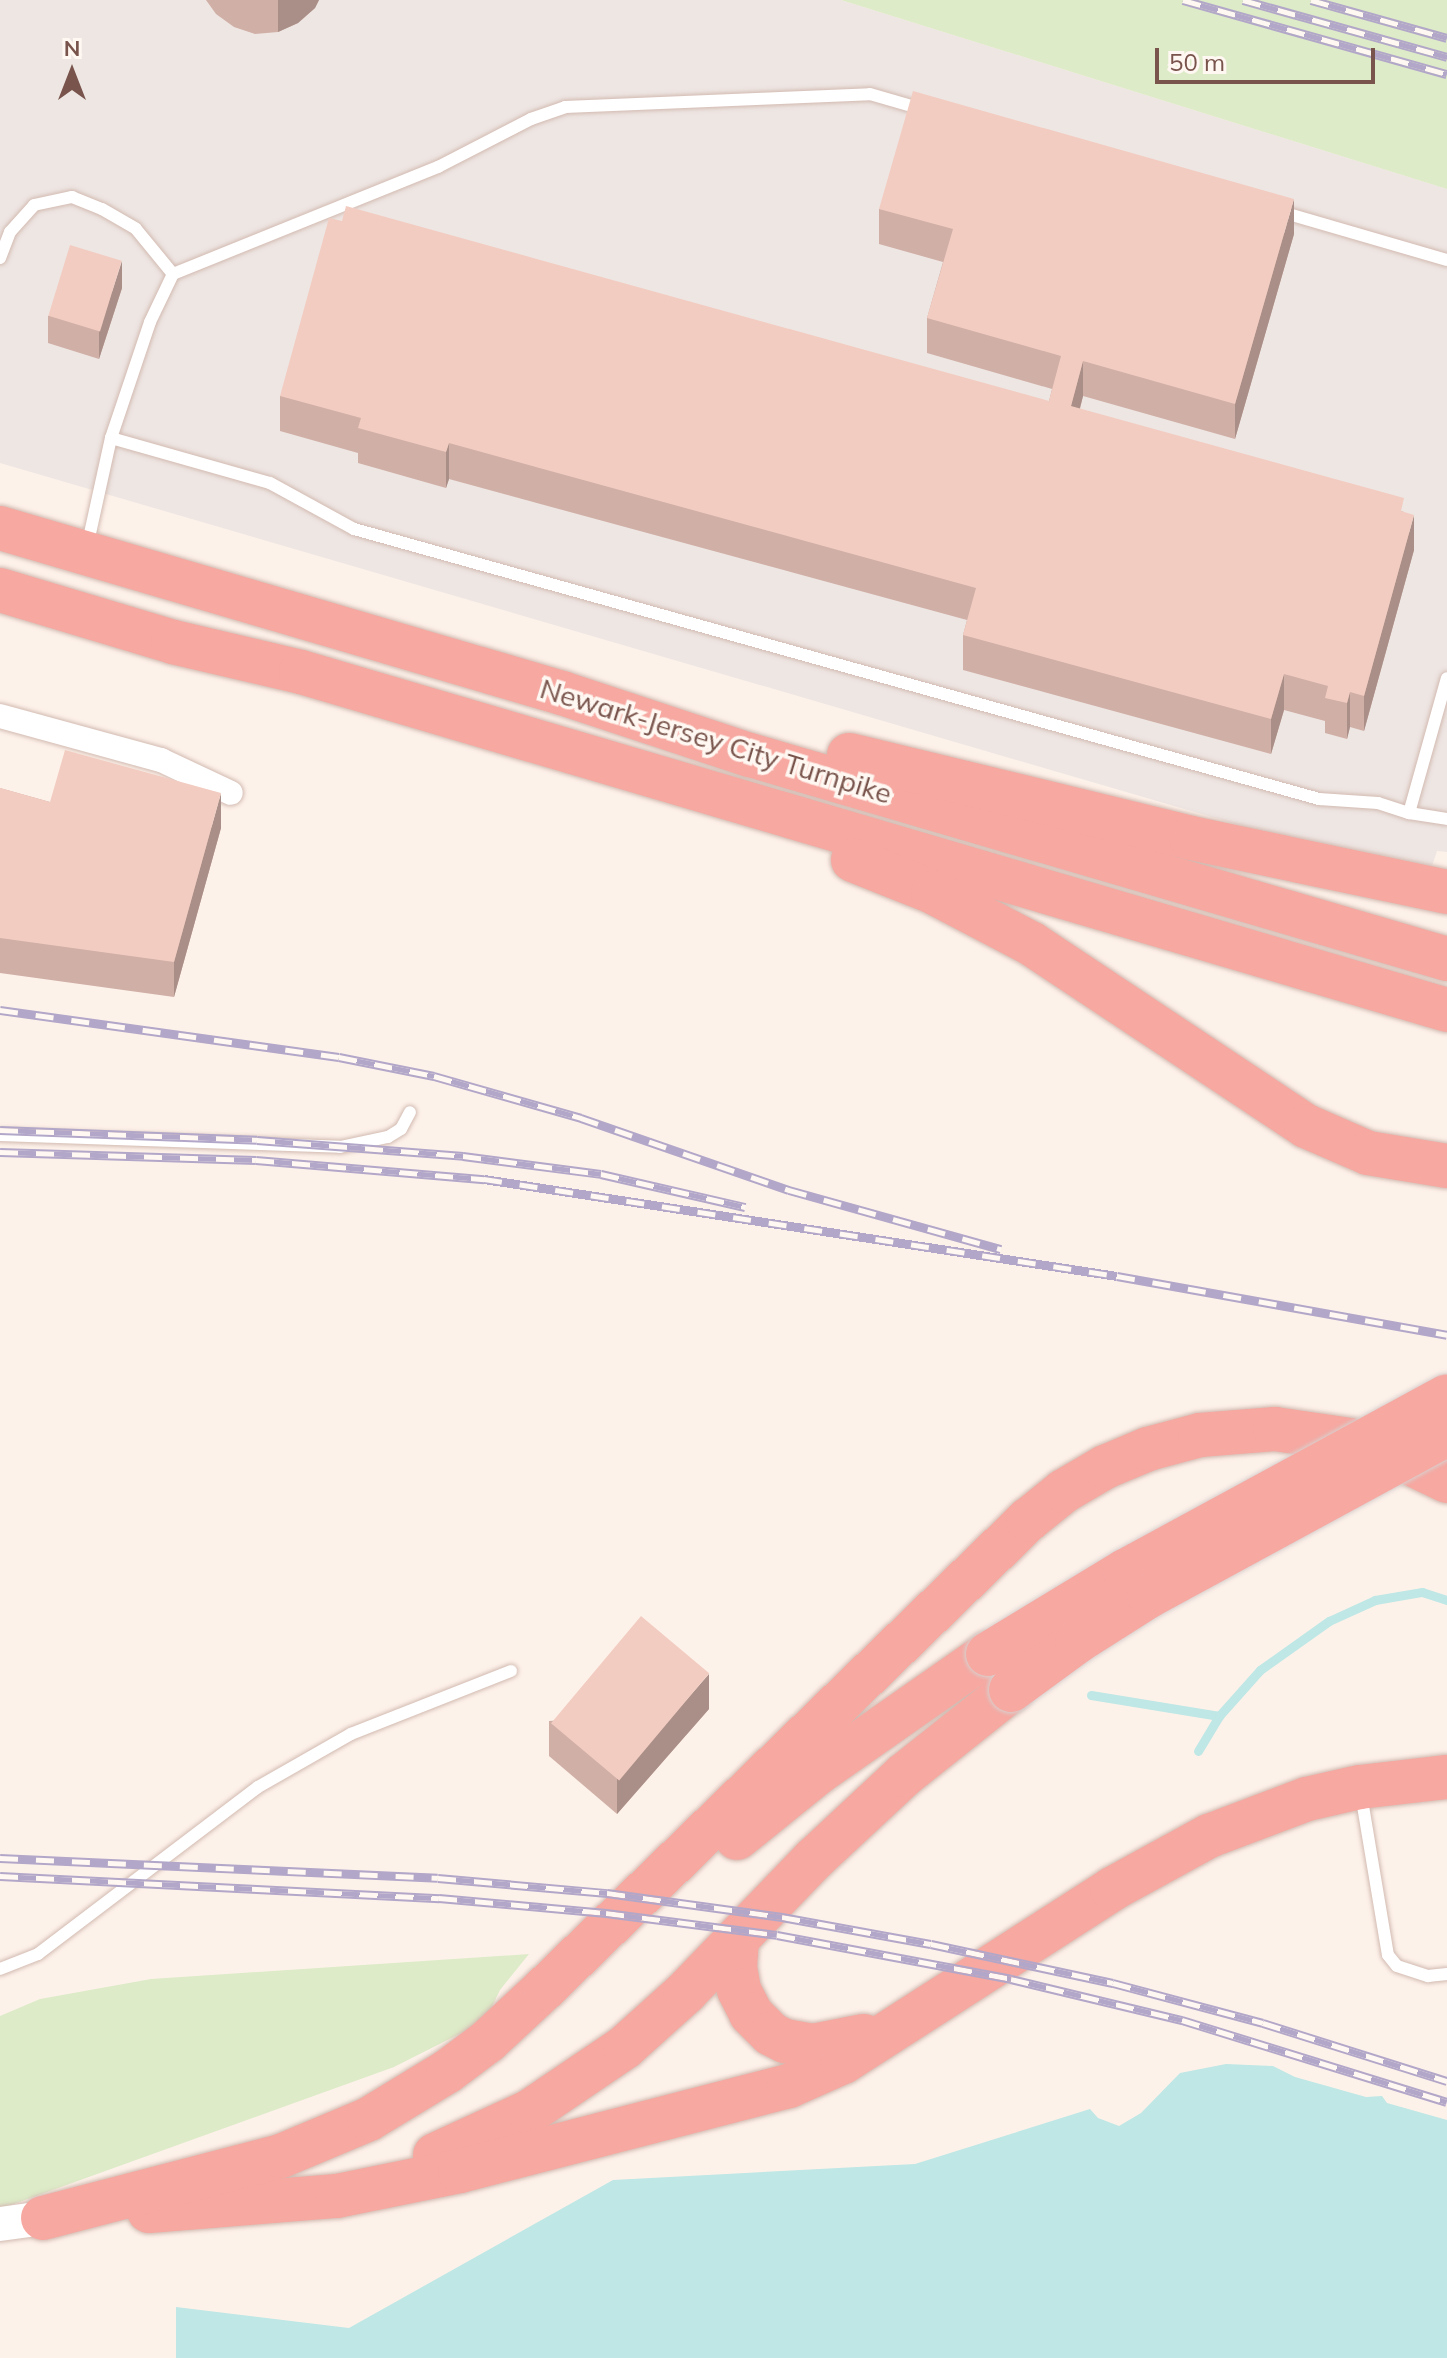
<!DOCTYPE html>
<style>
body{margin:0}
#map{position:relative;width:1447px;height:2358px;overflow:hidden;background:#fdf2ea;font-family:Mulish,sans-serif}
div>[style]{position:absolute}
.industrial>*{inset:0;background:#eee6e3}
.green>*{inset:0;background:#ddebc8}
.water>*{inset:0;background:#bee7e5}
.stream>*{height:9px;margin:-4.5px;padding:0 4.5px;transform-origin:4.5px;border-radius:4.5px;background:#bee7e5}
.roads{filter:drop-shadow(0 0 2px #d2bab1) drop-shadow(0 0 2px #d2bab1)}
.service>*{height:12px;margin:-6px;padding:0 6px;transform-origin:6px;border-radius:6px;background:#fff}
.minor>*{height:24px;margin:-12px;padding:0 12px;transform-origin:12px;border-radius:12px;background:#fff}
.secondary>*{height:34px;margin:-17px;padding:0 17px;transform-origin:17px;border-radius:17px;background:#fff}
.motorway>*{height:44px;margin:-22px;padding:0 22px;transform-origin:22px;border-radius:22px;background:#f6a8a1}
.rail>*{height:9px;margin-top:-4.5px;transform-origin:0;background:repeating-linear-gradient(90deg,#fff7f1 0 18px,#b2a7c8 0 36px);box-sizing:border-box;border-block:2px solid #b2a7c8}
.bridges{filter:drop-shadow(0 0 2px #d9cfcd) drop-shadow(0 0 2px #d9cfcd)}
.motorway-bridge>*{height:44px;margin:-22px;padding:0 22px;transform-origin:22px;border-radius:22px;background:#f6a8a1}
.wall>*{inset:0;background:#d0afa6}
.shaded-wall>*{inset:0;background:#a98f87}
.building>*{inset:0;background:#f2ccc1;transform-origin:0 0}
span{translate:-50% -50%;white-space:nowrap;text-align:center;line-height:1.15;-webkit-text-stroke:7px #fff7f1;paint-order:stroke}
.street-label{font-size:28px;color:#78544c}
.north{position:absolute;left:32px;top:32px;width:80px;height:80px;-webkit-text-stroke:6px #fff7f1;paint-order:stroke;rotate:0deg;font-size:22px;font-weight:700;line-height:32px;text-align:center;color:#78544c}
.north::after{content:'';display:block;margin:auto;width:28px;height:36px;background:#78544c;clip-path:polygon(50% 0,100% 100%,50% 72%,0 100%)}
.scale{position:absolute;left:1155px;top:48px;width:220px;height:36px;box-sizing:border-box;border:4px solid #78544c;border-top:0;padding-left:10px;font-size:24px;line-height:28px;white-space:nowrap;color:#78544c;-webkit-text-stroke:6px #fff7f1;paint-order:stroke}
</style>
<div id="map">
<div class="industrial">
<i style="clip-path:polygon(0 0,841px 0,1447px 189px,1447px 852px,1437px 851px,1432px 866px,1246px 827px,0 463px)"></i>
</div>
<div class="green">
<i style="clip-path:polygon(841px 0,1447px 0,1447px 189px)"></i>
<i style="clip-path:polygon(529px 1954px,500px 1990px,485px 2021px,394px 2067px,0 2209px,0 2016px,40px 1999px,151px 1979px)"></i>
</div>
<div class="water">
<i style="clip-path:polygon(1226px 2064px,1273px 2066px,1295px 2077px,1366px 2097px,1382px 2096px,1387px 2103px,1447px 2120px,1447px 2358px,176px 2358px,176px 2307px,349px 2328px,613px 2180px,915px 2164px,1090px 2109px,1098px 2118px,1119px 2126px,1141px 2113px,1180px 2073px)"></i>
</div>
<div class="stream">
<i style="left:1091px;top:1695px;width:130px;rotate:9.3deg"></i>
<i style="left:1198px;top:1751px;width:41px;rotate:-59deg"></i>
<i style="left:1219px;top:1716px;width:62px;rotate:-48.3deg"></i>
<i style="left:1260px;top:1670px;width:85px;rotate:-35.4deg"></i>
<i style="left:1329px;top:1621px;width:51px;rotate:-24.5deg"></i>
<i style="left:1375px;top:1600px;width:48px;rotate:-9.7deg"></i>
<i style="left:1422px;top:1592px;width:26px;rotate:18deg"></i>
</div>
<div class="roads">
<div class="service">
<i style="left:1278px;top:211px;width:176px;rotate:16.2deg"></i>
<i style="left:0;top:258px;width:28px;rotate:-69deg"></i>
<i style="left:10px;top:232px;width:36px;rotate:-48deg"></i>
<i style="left:34px;top:205px;width:39px;rotate:-12deg"></i>
<i style="left:72px;top:197px;width:32px;rotate:22deg"></i>
<i style="left:102px;top:209px;width:39px;rotate:30deg"></i>
<i style="left:136px;top:229px;width:58px;rotate:50.6deg"></i>
<i style="left:111px;top:438px;width:165px;rotate:15.8deg"></i>
<i style="left:270px;top:483px;width:96px;rotate:28.7deg"></i>
<i style="left:354px;top:529px;width:1002px;rotate:15.63deg"></i>
<i style="left:1319px;top:799px;width:59px;rotate:3.9deg"></i>
<i style="left:1378px;top:803px;width:33px;rotate:18deg"></i>
<i style="left:1409px;top:813px;width:140px;rotate:-74.3deg"></i>
<i style="left:87px;top:547px;width:112px;rotate:-77.6deg"></i>
<i style="left:111px;top:438px;width:122px;rotate:-71.4deg"></i>
<i style="left:150px;top:322px;width:53px;rotate:-64.4deg"></i>
<i style="left:173px;top:274px;width:286px;rotate:-22deg"></i>
<i style="left:438px;top:167px;width:105px;rotate:-27.3deg"></i>
<i style="left:531px;top:119px;width:36px;rotate:-19deg"></i>
<i style="left:565px;top:107px;width:305px;rotate:-2.4deg"></i>
<i style="left:870px;top:94px;width:54px;rotate:16.1deg"></i>
<i style="left:1409px;top:813px;width:38px;rotate:9deg"></i>
<i style="left:0;top:1135px;width:340px;rotate:2deg"></i>
<i style="left:340px;top:1147px;width:49px;rotate:-11.8deg"></i>
<i style="left:388px;top:1137px;width:15px;rotate:-32deg"></i>
<i style="left:401px;top:1129px;width:19px;rotate:-62deg"></i>
<i style="left:1361px;top:1794px;width:163px;rotate:80.5deg"></i>
<i style="left:1388px;top:1955px;width:14px;rotate:51deg"></i>
<i style="left:1397px;top:1966px;width:33px;rotate:18deg"></i>
<i style="left:1428px;top:1976px;width:19px;rotate:-6deg"></i>
<i style="left:0;top:1969px;width:41px;rotate:-21.5deg"></i>
<i style="left:38px;top:1954px;width:276px;rotate:-37.2deg"></i>
<i style="left:258px;top:1787px;width:107px;rotate:-29.7deg"></i>
<i style="left:351px;top:1734px;width:172px;rotate:-21.5deg"></i>
</div>
<div class="minor">
<i style="left:0;top:716px;width:167px;rotate:15.3deg"></i>
<i style="left:161px;top:760px;width:77px;rotate:25.2deg"></i>
</div>
<div class="secondary">
<i style="left:0;top:2224px;width:43px;rotate:-7.9deg"></i>
</div>
<div class="motorway">
<i style="left:0;top:528px;width:586px;rotate:16.36deg"></i>
<i style="left:562px;top:693px;width:198px;rotate:18.3deg"></i>
<i style="left:750px;top:755px;width:726px;rotate:16.31deg"></i>
<i style="left:0;top:590px;width:181px;rotate:16.7deg"></i>
<i style="left:173px;top:642px;width:131px;rotate:13.2deg"></i>
<i style="left:301px;top:672px;width:1195px;rotate:16.43deg"></i>
<i style="left:849px;top:755px;width:352px;rotate:13.6deg"></i>
<i style="left:1191px;top:838px;width:262px;rotate:11.9deg"></i>
<i style="left:853px;top:860px;width:86px;rotate:21.8deg"></i>
<i style="left:933px;top:892px;width:112px;rotate:27.7deg"></i>
<i style="left:1032px;top:944px;width:329px;rotate:33.6deg"></i>
<i style="left:1306px;top:1126px;width:68px;rotate:23.5deg"></i>
<i style="left:1368px;top:1153px;width:80px;rotate:9.3deg"></i>
<i style="left:737px;top:1838px;width:107px;rotate:-38.9deg"></i>
<i style="left:820px;top:1771px;width:205px;rotate:-34.9deg"></i>
<i style="left:737px;top:1939px;width:28px;rotate:94deg"></i>
<i style="left:735px;top:1967px;width:23px;rotate:80deg"></i>
<i style="left:739px;top:1990px;width:27px;rotate:63deg"></i>
<i style="left:751px;top:2014px;width:28px;rotate:45deg"></i>
<i style="left:771px;top:2034px;width:16px;rotate:27deg"></i>
<i style="left:785px;top:2041px;width:27px;rotate:10deg"></i>
<i style="left:812px;top:2046px;width:53px;rotate:-10.9deg"></i>
<i style="left:435px;top:2155px;width:103px;rotate:-24.6deg"></i>
<i style="left:529px;top:2112px;width:116px;rotate:-34.1deg"></i>
<i style="left:625px;top:2047px;width:82px;rotate:-42deg"></i>
<i style="left:686px;top:1992px;width:185px;rotate:-46.1deg"></i>
<i style="left:814px;top:1859px;width:123px;rotate:-43deg"></i>
<i style="left:904px;top:1775px;width:137px;rotate:-38.5deg"></i>
<i style="left:149px;top:2211px;width:189px;rotate:-4.6deg"></i>
<i style="left:337px;top:2196px;width:126px;rotate:-11.5deg"></i>
<i style="left:460px;top:2171px;width:340px;rotate:-14.5deg"></i>
<i style="left:789px;top:2086px;width:59px;rotate:-24deg"></i>
<i style="left:843px;top:2062px;width:320px;rotate:-32.7deg"></i>
<i style="left:1112px;top:1889px;width:111px;rotate:-28.7deg"></i>
<i style="left:1209px;top:1836px;width:105px;rotate:-20.7deg"></i>
<i style="left:1307px;top:1799px;width:54px;rotate:-12.8deg"></i>
<i style="left:1360px;top:1787px;width:88px;rotate:-6.6deg"></i>
<i style="left:43px;top:2218px;width:246px;rotate:-14.6deg"></i>
<i style="left:281px;top:2156px;width:95px;rotate:-22.8deg"></i>
<i style="left:369px;top:2119px;width:92px;rotate:-31.3deg"></i>
<i style="left:448px;top:2071px;width:50px;rotate:-36.9deg"></i>
<i style="left:488px;top:2041px;width:78px;rotate:-42.9deg"></i>
<i style="left:545px;top:1988px;width:673px;rotate:-44.1deg"></i>
<i style="left:1028px;top:1520px;width:46px;rotate:-38.9deg"></i>
<i style="left:1064px;top:1491px;width:48px;rotate:-30.3deg"></i>
<i style="left:1105px;top:1467px;width:47px;rotate:-22.7deg"></i>
<i style="left:1148px;top:1449px;width:54px;rotate:-15.1deg"></i>
<i style="left:1200px;top:1435px;width:75px;rotate:-4.6deg"></i>
<i style="left:1275px;top:1429px;width:76px;rotate:8.3deg"></i>
<i style="left:1350px;top:1440px;width:46px;rotate:19.2deg"></i>
<i style="left:1393px;top:1455px;width:60px;rotate:25.7deg"></i>
</div>
</div>
<div class="rail">
<i style="left:1183px;top:0;width:274px;rotate:15.7deg"></i>
<i style="left:1243px;top:0;width:212px;rotate:15.6deg"></i>
<i style="left:1311px;top:0;width:141px;rotate:15.6deg"></i>
<i style="left:0;top:1010px;width:342px;rotate:7.9deg"></i>
<i style="left:339px;top:1057px;width:97px;rotate:11.3deg"></i>
<i style="left:434px;top:1076px;width:153px;rotate:15.9deg"></i>
<i style="left:581px;top:1118px;width:220px;rotate:19.1deg"></i>
<i style="left:789px;top:1190px;width:220px;rotate:15.6deg"></i>
<i style="left:0;top:1130px;width:257px;rotate:2.2deg"></i>
<i style="left:257px;top:1140px;width:207px;rotate:4.4deg"></i>
<i style="left:463px;top:1156px;width:139px;rotate:7.4deg"></i>
<i style="left:601px;top:1174px;width:148px;rotate:12.9deg"></i>
<i style="left:0;top:1152px;width:256px;rotate:1.8deg"></i>
<i style="left:256px;top:1160px;width:229px;rotate:4.8deg"></i>
<i style="left:484px;top:1179px;width:640px;rotate:8.71deg"></i>
<i style="left:1117px;top:1276px;width:335px;rotate:10.1deg"></i>
<i style="left:0;top:1858px;width:438px;rotate:2.6deg"></i>
<i style="left:438px;top:1878px;width:170px;rotate:5.1deg"></i>
<i style="left:607px;top:1893px;width:177px;rotate:7.8deg"></i>
<i style="left:782px;top:1917px;width:151px;rotate:10.3deg"></i>
<i style="left:931px;top:1944px;width:186px;rotate:12.1deg"></i>
<i style="left:1113px;top:1983px;width:155px;rotate:14.9deg"></i>
<i style="left:1263px;top:2023px;width:193px;rotate:17.5deg"></i>
<i style="left:0;top:1876px;width:440px;rotate:2.9deg"></i>
<i style="left:439px;top:1898px;width:168px;rotate:5.1deg"></i>
<i style="left:606px;top:1913px;width:172px;rotate:7.3deg"></i>
<i style="left:777px;top:1935px;width:238px;rotate:10.6deg"></i>
<i style="left:1011px;top:1979px;width:176px;rotate:13.5deg"></i>
<i style="left:1182px;top:2020px;width:277px;rotate:17.2deg"></i>
</div>
<div class="bridges">
<div class="motorway-bridge">
<i style="left:988px;top:1654px;width:160px;rotate:-31.2deg"></i>
<i style="left:1125px;top:1571px;width:366px;rotate:-28.5deg"></i>
<i style="left:1011px;top:1690px;width:83px;rotate:-36.2deg"></i>
<i style="left:1078px;top:1641px;width:84px;rotate:-32.4deg"></i>
<i style="left:1149px;top:1596px;width:339px;rotate:-28.5deg"></i>
</div>
</div>
<div class="wall">
<i style="clip-path:polygon(206px 0,319px 0,315px 8px,298px 23px,278px 32px,255px 34px,234px 27px,216px 14px)"></i>
<i style="clip-path:polygon(879px 209px,1294px 234px,1235px 439px,1083px 396px,1080px 409px,1404px 512px,1414px 550px,1364px 731px,1350px 727px,1347px 739px,1325px 733px,1325px 721px,1284px 710px,1271px 754px,963px 670px,963px 635px,967px 620px,449px 479px,446px 488px,358px 463px,358px 453px,280px 431px,280px 396px,1049px 401px,1052px 389px,927px 353px,927px 318px,943px 262px,879px 244px)"></i>
<i style="clip-path:polygon(122px 288px,99px 359px,48px 343px,48px 316px)"></i>
<i style="clip-path:polygon(0 788px,50px 802px,221px 828px,174px 997px,0 973px)"></i>
<i style="clip-path:polygon(709px 1709px,617px 1814px,549px 1756px,549px 1721px)"></i>
</div>
<div class="shaded-wall">
<i style="clip-path:polygon(278px 0,319px 0,315px 8px,298px 23px,278px 32px)"></i>
<i style="clip-path:polygon(1294px 199px,1294px 234px,1235px 439px,1235px 404px)"></i>
<i style="clip-path:polygon(122px 261px,122px 288px,99px 359px,99px 332px)"></i>
<i style="clip-path:polygon(1083px 361px,1083px 396px,1071px 442px,1071px 406px)"></i>
<i style="clip-path:polygon(449px 443px,449px 479px,446px 488px,446px 452px)"></i>
<i style="clip-path:polygon(1414px 515px,1414px 550px,1364px 731px,1364px 696px)"></i>
<i style="clip-path:polygon(1284px 674px,1284px 710px,1271px 754px,1271px 719px)"></i>
<i style="clip-path:polygon(1350px 692px,1350px 727px,1347px 739px,1347px 703px)"></i>
<i style="clip-path:polygon(221px 793px,221px 828px,174px 997px,174px 962px)"></i>
<i style="clip-path:polygon(709px 1674px,709px 1709px,617px 1814px,617px 1779px)"></i>
</div>
<div class="building">
<i style="clip-path:polygon(913px 91px,1294px 199px,1235px 404px,1083px 361px,1071px 406px,1404px 498px,1401px 511px,1414px 515px,1364px 696px,1350px 692px,1347px 703px,1325px 698px,1328px 686px,1284px 674px,1271px 719px,963px 635px,976px 588px,449px 443px,446px 452px,358px 428px,361px 418px,280px 396px,329px 218px,342px 221px,346px 206px,1049px 401px,1061px 356px,927px 318px,953px 229px,879px 209px)"></i>
<i style="left:70px;top:245px;width:54px;height:74px;rotate:17deg"></i>
<i style="clip-path:polygon(65px 750px,221px 793px,174px 962px,0 938px,0 788px,50px 802px)"></i>
<i style="left:641px;top:1616px;width:89px;height:140px;rotate:40deg"></i>
</div>
<div class="street-label">
<span style="left:716px;top:741px;rotate:17deg">Newark-Jersey City Turnpike</span>
</div>
<div class="north">N</div>
<div class="scale">50 m</div>
</div>
